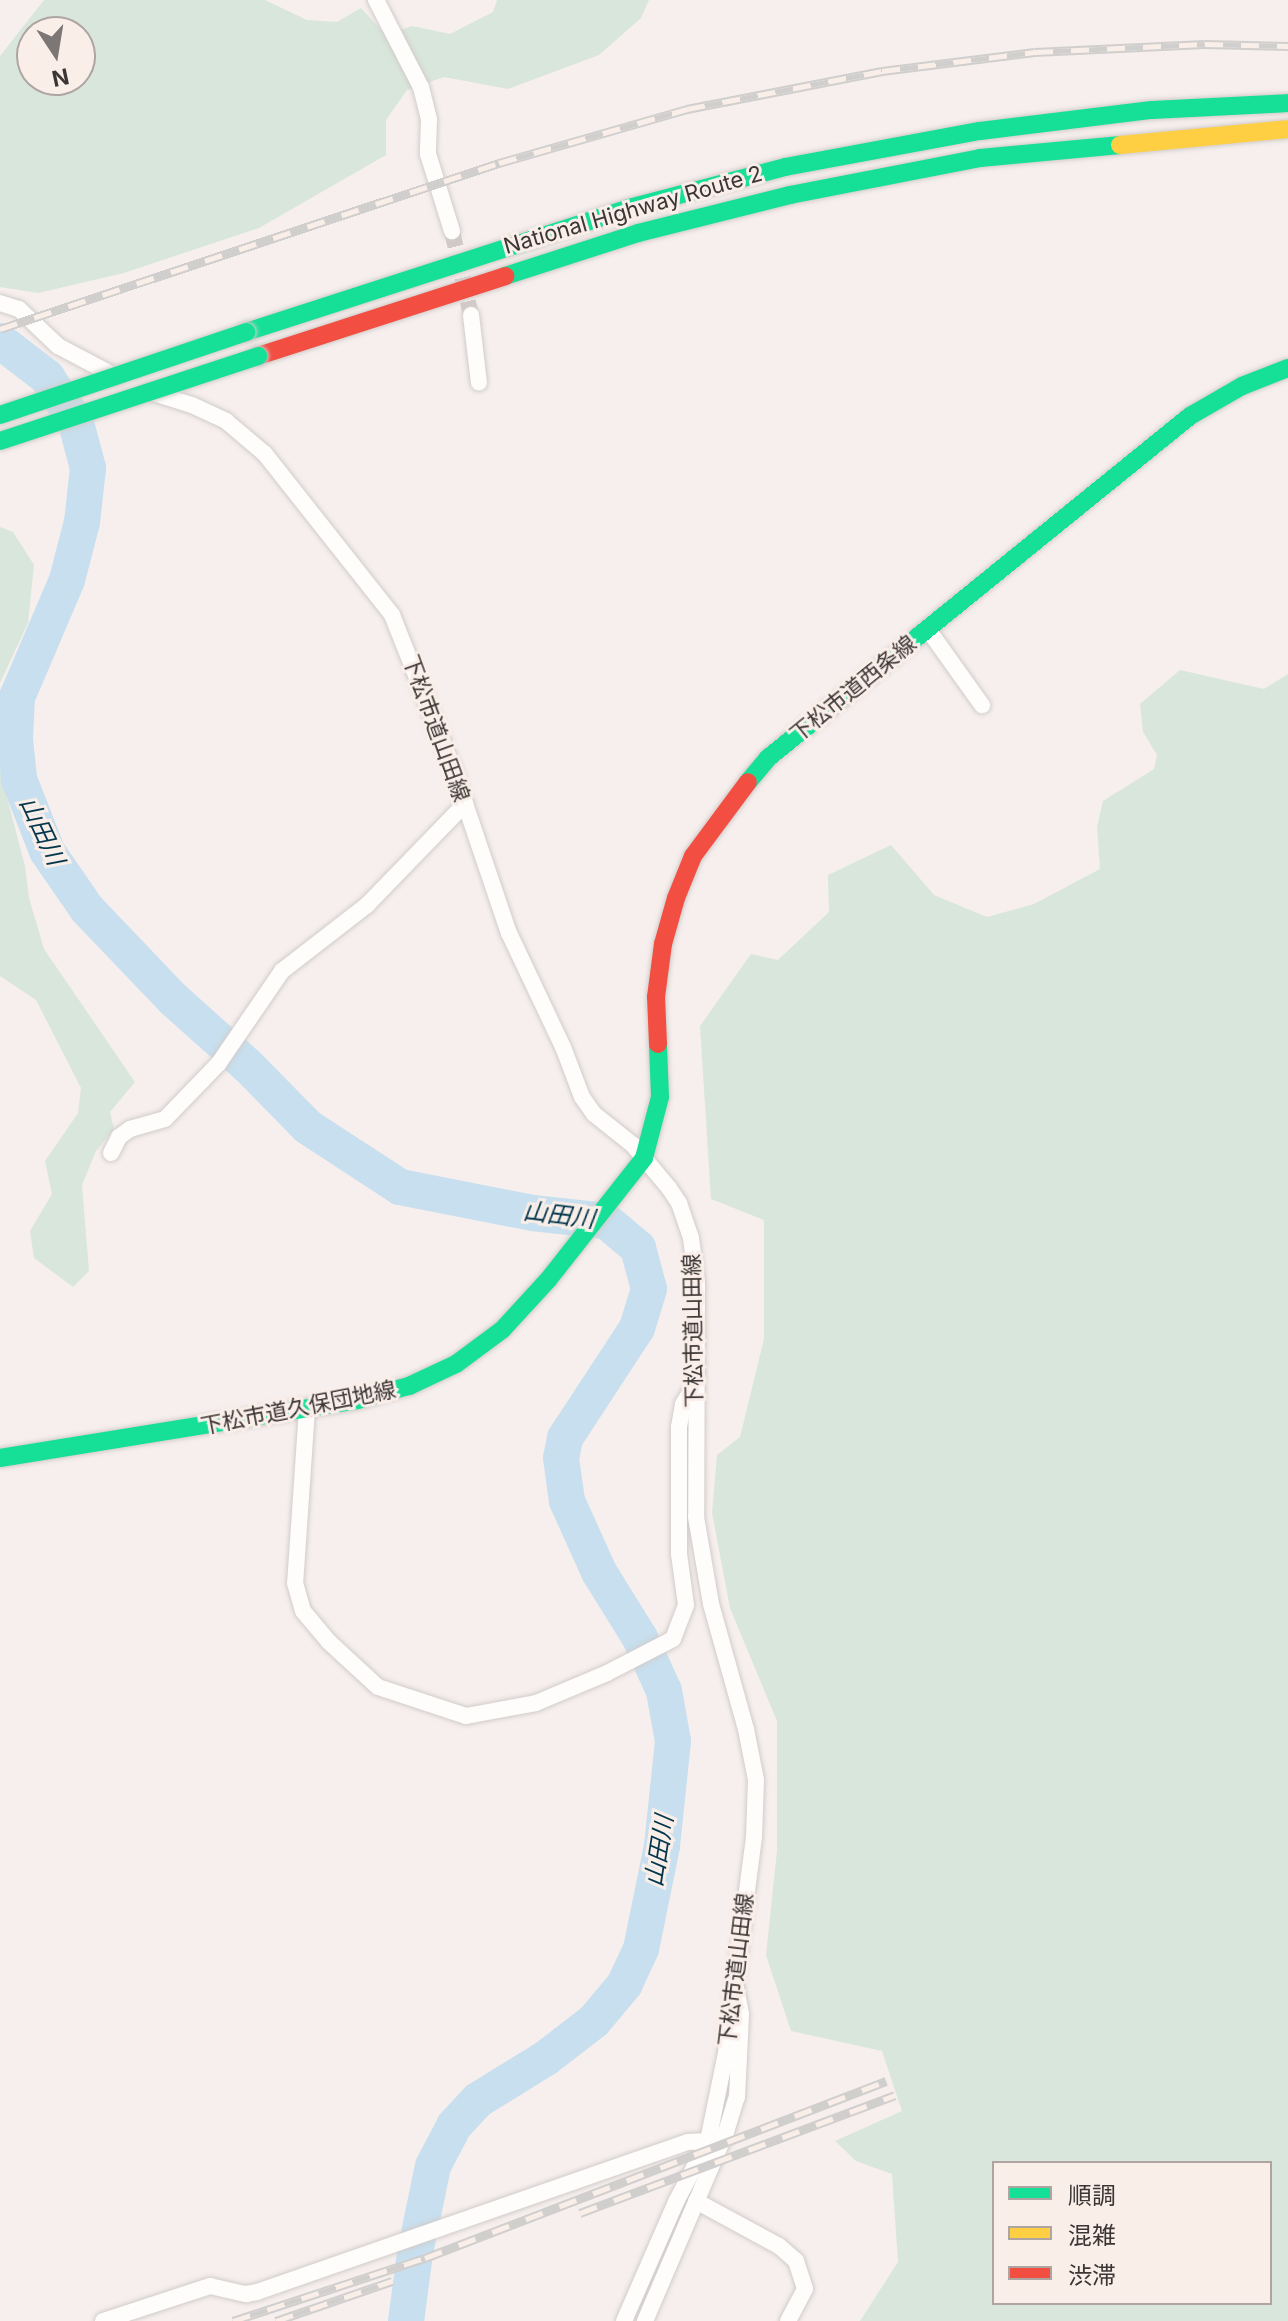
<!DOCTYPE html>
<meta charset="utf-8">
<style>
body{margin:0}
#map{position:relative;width:1288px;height:2321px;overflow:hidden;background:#f6efed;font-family:Inter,"Noto Sans JP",sans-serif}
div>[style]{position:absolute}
.green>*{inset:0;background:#d9e6db}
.river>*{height:36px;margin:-18px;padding:0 18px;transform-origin:18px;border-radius:18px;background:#c7dfee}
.street-tunnel>*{height:16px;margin-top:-8px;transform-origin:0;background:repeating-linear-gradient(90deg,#d1cac8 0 16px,transparent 0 24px)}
.roads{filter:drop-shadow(0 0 2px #d1ccca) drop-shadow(0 0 2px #d1ccca)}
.street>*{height:16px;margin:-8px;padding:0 8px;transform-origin:8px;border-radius:8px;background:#fefdfc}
.fast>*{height:18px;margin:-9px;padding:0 9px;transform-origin:9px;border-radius:9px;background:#16e098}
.slow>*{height:18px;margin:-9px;padding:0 9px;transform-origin:9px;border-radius:9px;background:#ffcf43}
.jam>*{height:18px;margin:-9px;padding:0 9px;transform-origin:9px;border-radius:9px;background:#f24e42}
.rail>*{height:9px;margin-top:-4.5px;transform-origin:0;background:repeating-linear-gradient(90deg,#faeee9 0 18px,#d1cfce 0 36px);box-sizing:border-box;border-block:2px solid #d1cfce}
.bridges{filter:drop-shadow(0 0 2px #d1cdcc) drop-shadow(0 0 2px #d1cdcc)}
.fast-bridge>*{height:18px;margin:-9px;padding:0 9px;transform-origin:9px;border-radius:9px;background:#16e098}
span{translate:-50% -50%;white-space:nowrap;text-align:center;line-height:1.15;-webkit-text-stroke:6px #faeee9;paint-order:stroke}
.street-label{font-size:22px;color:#3b3634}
.water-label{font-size:24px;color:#02364d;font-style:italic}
.legend{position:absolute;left:992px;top:2161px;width:280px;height:144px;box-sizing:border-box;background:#faeee9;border:2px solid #aea4a1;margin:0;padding:10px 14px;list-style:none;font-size:24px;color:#3b3634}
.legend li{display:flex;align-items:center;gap:16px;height:40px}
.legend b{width:40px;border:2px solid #aea4a1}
.north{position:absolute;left:16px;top:16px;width:80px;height:80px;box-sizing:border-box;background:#faeee9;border:2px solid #aea4a1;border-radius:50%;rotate:168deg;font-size:22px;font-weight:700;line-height:32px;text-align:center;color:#3b3634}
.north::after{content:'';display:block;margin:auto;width:28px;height:36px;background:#7c7775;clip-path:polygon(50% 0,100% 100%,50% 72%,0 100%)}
</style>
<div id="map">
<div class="green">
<i style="clip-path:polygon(evenodd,44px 0,265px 0,307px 20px,337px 22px,361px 8px,386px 35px,412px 26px,450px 34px,493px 12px,497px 0,649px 0,641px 18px,599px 55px,508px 89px,444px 77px,407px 90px,386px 120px,386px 155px,259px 228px,124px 273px,38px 293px,0 287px,0 56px,44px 0,32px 32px,80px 32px,80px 80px,32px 80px,32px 32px)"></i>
<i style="clip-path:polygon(0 527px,13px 532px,34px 565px,28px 623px,0 683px)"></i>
<i style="clip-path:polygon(evenodd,1180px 670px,1264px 689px,1288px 674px,1288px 2321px,860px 2321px,898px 2262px,892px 2174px,856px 2161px,835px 2141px,902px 2111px,882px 2051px,791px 2031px,766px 1955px,777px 1851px,777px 1721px,730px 1608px,712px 1513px,717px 1455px,740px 1437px,764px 1339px,764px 1220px,711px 1199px,700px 1026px,751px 954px,778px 960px,829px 912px,828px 875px,891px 845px,934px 895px,987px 917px,1034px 904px,1100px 869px,1097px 827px,1103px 801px,1154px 769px,1157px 755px,1143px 732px,1140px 704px,1180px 670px,1270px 2163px,1270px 2303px,994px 2303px,994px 2163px,1270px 2163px)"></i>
<i style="clip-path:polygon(0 771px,25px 866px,29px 898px,44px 949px,135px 1082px,110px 1112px,114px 1129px,96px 1151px,82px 1185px,89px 1271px,73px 1287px,34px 1258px,30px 1231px,52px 1194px,45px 1161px,78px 1113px,81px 1088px,36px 1000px,0 976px)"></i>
</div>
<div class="river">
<i style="left:0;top:341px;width:59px;rotate:37.5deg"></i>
<i style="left:47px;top:377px;width:54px;rotate:57.8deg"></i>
<i style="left:76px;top:423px;width:47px;rotate:75.1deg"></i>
<i style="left:88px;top:468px;width:54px;rotate:96.3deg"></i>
<i style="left:82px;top:522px;width:60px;rotate:104.5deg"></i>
<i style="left:67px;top:580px;width:127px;rotate:113.1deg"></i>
<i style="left:17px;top:697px;width:43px;rotate:92.7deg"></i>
<i style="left:15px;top:740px;width:39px;rotate:84deg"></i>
<i style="left:19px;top:779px;width:77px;rotate:68.7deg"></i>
<i style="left:47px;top:851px;width:70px;rotate:55.4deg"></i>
<i style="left:87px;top:909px;width:124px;rotate:46.3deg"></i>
<i style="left:173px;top:999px;width:102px;rotate:41.8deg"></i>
<i style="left:249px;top:1067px;width:84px;rotate:45.5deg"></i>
<i style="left:308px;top:1127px;width:110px;rotate:33.1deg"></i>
<i style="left:400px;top:1187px;width:136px;rotate:11.1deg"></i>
<i style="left:533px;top:1213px;width:73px;rotate:6.3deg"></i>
<i style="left:606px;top:1221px;width:42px;rotate:40.2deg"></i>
<i style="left:638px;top:1248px;width:42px;rotate:75deg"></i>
<i style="left:649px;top:1289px;width:41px;rotate:107.1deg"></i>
<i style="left:637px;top:1328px;width:131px;rotate:123.2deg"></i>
<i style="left:565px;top:1438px;width:20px;rotate:101deg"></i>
<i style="left:561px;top:1458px;width:43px;rotate:82.1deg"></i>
<i style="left:567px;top:1501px;width:78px;rotate:65.7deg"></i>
<i style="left:599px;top:1572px;width:78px;rotate:58.2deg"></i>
<i style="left:640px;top:1638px;width:58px;rotate:65.6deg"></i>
<i style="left:664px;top:1691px;width:51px;rotate:79.8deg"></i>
<i style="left:673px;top:1741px;width:106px;rotate:96deg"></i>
<i style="left:662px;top:1846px;width:105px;rotate:101.5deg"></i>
<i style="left:641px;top:1949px;width:38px;rotate:115deg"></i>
<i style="left:625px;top:1984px;width:48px;rotate:130deg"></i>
<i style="left:594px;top:2021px;width:61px;rotate:142.4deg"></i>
<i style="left:546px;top:2058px;width:80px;rotate:148.3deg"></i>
<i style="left:478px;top:2100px;width:35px;rotate:133deg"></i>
<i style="left:454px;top:2126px;width:45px;rotate:117.7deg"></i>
<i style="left:433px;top:2166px;width:89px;rotate:101.7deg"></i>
<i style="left:415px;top:2253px;width:69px;rotate:97.5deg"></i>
</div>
<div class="street-tunnel">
<i style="left:452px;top:231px;width:86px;rotate:77.3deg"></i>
</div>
<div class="roads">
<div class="street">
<i style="left:376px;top:0;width:98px;rotate:62.7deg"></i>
<i style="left:421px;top:87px;width:34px;rotate:76deg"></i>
<i style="left:429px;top:120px;width:34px;rotate:92deg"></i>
<i style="left:428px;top:154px;width:81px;rotate:72.7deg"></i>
<i style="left:0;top:303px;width:20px;rotate:18deg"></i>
<i style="left:19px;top:309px;width:54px;rotate:43.5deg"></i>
<i style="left:58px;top:346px;width:64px;rotate:27.8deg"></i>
<i style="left:471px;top:315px;width:68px;rotate:83.3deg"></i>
<i style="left:151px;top:392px;width:43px;rotate:17.6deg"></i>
<i style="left:192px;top:405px;width:38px;rotate:25deg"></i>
<i style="left:226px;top:421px;width:51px;rotate:40.2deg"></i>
<i style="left:265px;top:454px;width:205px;rotate:51.7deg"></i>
<i style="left:392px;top:615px;width:165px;rotate:68.3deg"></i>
<i style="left:453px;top:768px;width:174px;rotate:71.3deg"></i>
<i style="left:509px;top:933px;width:126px;rotate:64.7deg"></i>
<i style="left:563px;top:1047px;width:53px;rotate:69.2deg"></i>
<i style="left:582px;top:1097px;width:21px;rotate:55deg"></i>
<i style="left:594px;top:1114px;width:50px;rotate:38.5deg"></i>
<i style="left:633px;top:1145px;width:56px;rotate:50.1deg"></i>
<i style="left:669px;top:1188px;width:18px;rotate:56deg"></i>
<i style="left:679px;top:1203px;width:37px;rotate:71deg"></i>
<i style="left:691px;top:1238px;width:45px;rotate:82.4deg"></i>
<i style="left:697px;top:1283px;width:234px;rotate:90.2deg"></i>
<i style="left:696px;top:1517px;width:88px;rotate:80.2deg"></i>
<i style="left:711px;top:1604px;width:130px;rotate:74.4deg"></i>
<i style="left:746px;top:1729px;width:52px;rotate:78.9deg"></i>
<i style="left:756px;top:1780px;width:57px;rotate:92deg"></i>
<i style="left:754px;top:1837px;width:218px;rotate:97.4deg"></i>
<i style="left:726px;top:2053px;width:90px;rotate:101.6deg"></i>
<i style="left:708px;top:2141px;width:69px;rotate:117.7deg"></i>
<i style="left:676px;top:2202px;width:130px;rotate:113.6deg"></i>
<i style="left:927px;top:628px;width:95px;rotate:54.5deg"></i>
<i style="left:111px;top:1153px;width:18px;rotate:-63deg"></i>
<i style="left:119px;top:1137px;width:14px;rotate:-36deg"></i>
<i style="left:130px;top:1129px;width:36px;rotate:-16deg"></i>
<i style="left:165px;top:1119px;width:78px;rotate:-46deg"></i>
<i style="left:219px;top:1063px;width:112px;rotate:-55.6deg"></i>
<i style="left:282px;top:971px;width:108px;rotate:-37.8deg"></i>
<i style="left:367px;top:905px;width:141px;rotate:-45.9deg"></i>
<i style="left:307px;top:1409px;width:174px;rotate:93.9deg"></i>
<i style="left:295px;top:1583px;width:29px;rotate:74deg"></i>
<i style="left:303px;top:1611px;width:39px;rotate:50deg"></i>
<i style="left:328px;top:1641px;width:68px;rotate:42.6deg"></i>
<i style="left:378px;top:1687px;width:93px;rotate:18.2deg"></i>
<i style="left:466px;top:1716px;width:71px;rotate:-10.5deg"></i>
<i style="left:536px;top:1703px;width:77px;rotate:-22.9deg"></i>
<i style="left:607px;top:1673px;width:74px;rotate:-27.3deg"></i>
<i style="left:673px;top:1639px;width:36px;rotate:-69deg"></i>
<i style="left:686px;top:1605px;width:51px;rotate:-97.8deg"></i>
<i style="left:679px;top:1554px;width:127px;rotate:-90deg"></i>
<i style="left:679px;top:1427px;width:23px;rotate:-80deg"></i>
<i style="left:683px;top:1404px;width:22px;rotate:-58deg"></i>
<i style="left:696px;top:2201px;width:94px;rotate:28.5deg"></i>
<i style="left:779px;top:2246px;width:23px;rotate:41deg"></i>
<i style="left:796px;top:2261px;width:29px;rotate:72deg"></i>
<i style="left:805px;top:2289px;width:36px;rotate:118deg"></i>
<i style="left:103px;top:2321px;width:113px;rotate:-18.1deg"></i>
<i style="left:210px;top:2286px;width:37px;rotate:13deg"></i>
<i style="left:246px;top:2294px;width:11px;rotate:-10deg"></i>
<i style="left:257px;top:2292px;width:456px;rotate:-19.2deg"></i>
<i style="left:688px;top:2142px;width:20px;rotate:-3deg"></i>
<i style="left:645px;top:2321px;width:206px;rotate:-66.8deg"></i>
<i style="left:726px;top:2132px;width:37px;rotate:-73deg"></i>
<i style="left:737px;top:2097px;width:83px;rotate:-87.2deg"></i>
<i style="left:741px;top:2014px;width:33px;rotate:-101deg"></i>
</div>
<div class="fast">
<i style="left:505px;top:276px;width:140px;rotate:-17.9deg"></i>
<i style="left:638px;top:233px;width:157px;rotate:-14deg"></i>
<i style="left:790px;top:195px;width:194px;rotate:-11deg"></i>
<i style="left:980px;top:158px;width:141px;rotate:-5.3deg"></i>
<i style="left:246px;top:332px;width:403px;rotate:-17.9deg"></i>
<i style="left:629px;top:208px;width:161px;rotate:-14.7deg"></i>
<i style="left:785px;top:167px;width:198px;rotate:-10.5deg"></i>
<i style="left:980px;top:131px;width:173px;rotate:-7deg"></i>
<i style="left:1152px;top:110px;width:136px;rotate:-2.9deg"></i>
<i style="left:748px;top:782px;width:31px;rotate:-50deg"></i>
<i style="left:768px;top:758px;width:543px;rotate:-39.02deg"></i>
<i style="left:1190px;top:416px;width:60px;rotate:-30deg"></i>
<i style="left:1242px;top:386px;width:49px;rotate:-21.4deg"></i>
<i style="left:0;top:1458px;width:362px;rotate:-9.2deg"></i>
<i style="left:357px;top:1400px;width:54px;rotate:-15.1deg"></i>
<i style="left:409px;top:1386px;width:52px;rotate:-25.1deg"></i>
<i style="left:456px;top:1364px;width:57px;rotate:-36.5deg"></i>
<i style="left:502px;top:1330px;width:68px;rotate:-47.4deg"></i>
<i style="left:548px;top:1280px;width:155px;rotate:-51.8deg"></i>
<i style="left:644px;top:1158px;width:63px;rotate:-75.3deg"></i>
<i style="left:660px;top:1097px;width:53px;rotate:-92.2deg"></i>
</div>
<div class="slow">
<i style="left:1120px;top:145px;width:169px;rotate:-5.4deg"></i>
</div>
<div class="jam">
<i style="left:258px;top:356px;width:260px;rotate:-17.9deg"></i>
<i style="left:658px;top:1044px;width:47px;rotate:-92.4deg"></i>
<i style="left:656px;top:997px;width:53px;rotate:-82.5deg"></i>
<i style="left:663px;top:944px;width:48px;rotate:-74.2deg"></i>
<i style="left:676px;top:898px;width:45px;rotate:-68deg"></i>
<i style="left:693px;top:856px;width:92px;rotate:-53.4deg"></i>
</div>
</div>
<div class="rail">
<i style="left:0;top:329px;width:526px;rotate:-18.4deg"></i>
<i style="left:499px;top:163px;width:196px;rotate:-16deg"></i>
<i style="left:687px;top:109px;width:199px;rotate:-11deg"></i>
<i style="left:882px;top:71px;width:154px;rotate:-7.1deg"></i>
<i style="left:1035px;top:52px;width:170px;rotate:-2.7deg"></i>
<i style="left:1205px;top:44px;width:83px;rotate:1.4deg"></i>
<i style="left:580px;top:2213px;width:336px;rotate:-20.5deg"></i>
<i style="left:233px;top:2321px;width:202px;rotate:-18.2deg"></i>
<i style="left:425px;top:2258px;width:494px;rotate:-21deg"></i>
<i style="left:276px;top:2321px;width:123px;rotate:-19deg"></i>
</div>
<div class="bridges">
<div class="fast-bridge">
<i style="left:0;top:415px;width:260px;rotate:-18.6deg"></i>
<i style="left:0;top:441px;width:272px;rotate:-18.2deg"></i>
</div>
</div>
<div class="street-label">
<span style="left:633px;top:210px;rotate:-16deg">National Highway Route 2</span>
<span style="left:853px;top:689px;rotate:-39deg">下松市道西条線</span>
<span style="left:436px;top:728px;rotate:70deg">下松市道山田線</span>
<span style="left:693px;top:1331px;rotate:-91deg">下松市道山田線</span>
<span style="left:298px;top:1408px;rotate:-11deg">下松市道久保団地線</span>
<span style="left:736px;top:1970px;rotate:-83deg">下松市道山田線</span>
</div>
<div class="water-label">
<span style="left:42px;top:831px;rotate:65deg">山田川</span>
<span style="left:559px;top:1215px;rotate:7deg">山田川</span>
<span style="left:659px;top:1851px;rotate:-81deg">山田川</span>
</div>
<ul class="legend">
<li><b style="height:10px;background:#16e098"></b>順調</li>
<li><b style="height:10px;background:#ffcf43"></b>混雑</li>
<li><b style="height:10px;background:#f24e42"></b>渋滞</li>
</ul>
<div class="north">N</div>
</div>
